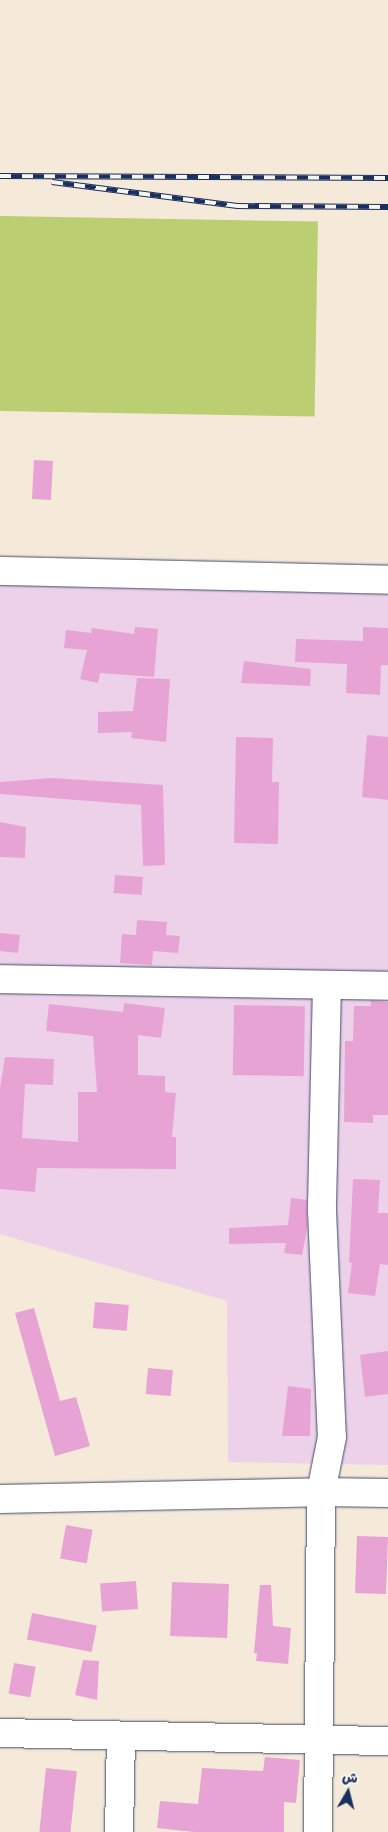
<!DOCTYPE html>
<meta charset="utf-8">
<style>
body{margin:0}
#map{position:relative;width:388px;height:1832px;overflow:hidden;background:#f5e9d9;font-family:"Shantell Sans","Playpen Sans Arabic",sans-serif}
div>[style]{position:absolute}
.built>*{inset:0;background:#edd1e9}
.green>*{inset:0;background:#bbce71;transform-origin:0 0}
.building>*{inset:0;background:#e8a3d5;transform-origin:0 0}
.roads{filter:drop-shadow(0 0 1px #3c4b70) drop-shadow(0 0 1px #3c4b70)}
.minor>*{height:28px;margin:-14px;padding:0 14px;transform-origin:14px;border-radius:14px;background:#fff}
.rail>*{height:5.5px;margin-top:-2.75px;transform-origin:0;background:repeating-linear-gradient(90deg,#f6f6f2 0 11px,#1b2f5e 0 22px);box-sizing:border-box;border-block:1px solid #1b2f5e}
span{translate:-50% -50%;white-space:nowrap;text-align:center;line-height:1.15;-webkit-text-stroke:4px #f6f6f2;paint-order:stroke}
.north{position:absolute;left:323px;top:1767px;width:50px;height:50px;-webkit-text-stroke:4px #f6f6f2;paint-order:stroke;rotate:8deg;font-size:14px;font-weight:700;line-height:20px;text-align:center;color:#1b2f5e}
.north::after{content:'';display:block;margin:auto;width:18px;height:22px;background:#1b2f5e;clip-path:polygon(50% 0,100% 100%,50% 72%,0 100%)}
</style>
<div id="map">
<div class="built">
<i style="clip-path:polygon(0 559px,388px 565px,388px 1465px,228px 1462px,227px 1301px,0 1234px)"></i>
</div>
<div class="green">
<i style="left:0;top:216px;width:318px;height:195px;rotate:1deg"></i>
</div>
<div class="building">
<i style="left:34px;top:460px;width:19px;height:39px;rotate:3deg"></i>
<i style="clip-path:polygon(135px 627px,158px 629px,154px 677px,100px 673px,98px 683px,80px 679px,87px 650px,64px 648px,66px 630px,91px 633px,92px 628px,134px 634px)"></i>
<i style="clip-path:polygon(363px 627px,388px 628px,388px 665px,381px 665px,380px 695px,346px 693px,347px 664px,295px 662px,296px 639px,363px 641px)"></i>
<i style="clip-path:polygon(244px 661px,311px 669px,310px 686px,241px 683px)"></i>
<i style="clip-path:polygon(137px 678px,170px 679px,166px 742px,131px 738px,132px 732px,98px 733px,98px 712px,133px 711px)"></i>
<i style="clip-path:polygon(367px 735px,388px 737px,388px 800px,362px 797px)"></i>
<i style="clip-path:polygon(236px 737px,273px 738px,272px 782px,279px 782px,278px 844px,234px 843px)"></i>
<i style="clip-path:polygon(51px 778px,163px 785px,165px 865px,143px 866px,141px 805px,0 794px,0 782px)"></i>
<i style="clip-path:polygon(0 822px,26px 827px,25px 858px,0 857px)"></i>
<i style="left:115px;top:875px;width:28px;height:18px;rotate:4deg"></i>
<i style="clip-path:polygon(137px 920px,167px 922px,166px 935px,180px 936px,178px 953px,153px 951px,152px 965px,120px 963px,122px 934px,136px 935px)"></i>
<i style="left:0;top:933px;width:20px;height:18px;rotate:6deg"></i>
<i style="clip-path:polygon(371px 1001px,388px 1002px,388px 1115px,373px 1115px,373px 1123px,344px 1122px,345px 1041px,353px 1041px,354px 1006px,371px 1006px)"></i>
<i style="clip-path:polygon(124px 1003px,165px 1008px,161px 1038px,138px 1035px,138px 1075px,165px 1076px,165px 1092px,176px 1093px,172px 1137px,176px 1137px,176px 1169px,37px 1168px,35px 1192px,0 1189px,0 1088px,5px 1057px,54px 1059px,53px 1085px,25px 1084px,22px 1138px,78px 1142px,78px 1092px,97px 1092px,93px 1036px,46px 1031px,49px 1004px,123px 1012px)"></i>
<i style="left:234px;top:1005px;width:71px;height:70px;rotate:1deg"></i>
<i style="clip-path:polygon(353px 1179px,380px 1180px,378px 1213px,388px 1213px,388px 1265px,380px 1264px,375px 1296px,348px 1293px,352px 1263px,349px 1263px)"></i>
<i style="clip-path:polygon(291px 1198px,307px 1200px,307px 1229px,302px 1255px,284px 1253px,286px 1243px,229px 1244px,229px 1228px,288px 1225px)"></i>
<i style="left:95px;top:1302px;width:34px;height:26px;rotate:5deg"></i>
<i style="clip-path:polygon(34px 1308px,60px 1401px,76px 1397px,90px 1446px,55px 1456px,15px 1313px)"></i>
<i style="clip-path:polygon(388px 1351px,388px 1394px,365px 1397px,360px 1355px)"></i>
<i style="left:148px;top:1368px;width:25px;height:26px;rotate:5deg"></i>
<i style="clip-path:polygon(288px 1386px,311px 1389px,310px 1436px,282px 1436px)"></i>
<i style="left:66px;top:1525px;width:27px;height:34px;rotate:10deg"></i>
<i style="left:357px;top:1536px;width:31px;height:57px;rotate:2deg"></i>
<i style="left:136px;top:1581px;width:28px;height:36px;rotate:86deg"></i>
<i style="left:229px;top:1584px;width:54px;height:57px;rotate:92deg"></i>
<i style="clip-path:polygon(260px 1585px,271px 1585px,273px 1626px,291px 1628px,288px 1664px,256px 1661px,257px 1653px,254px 1653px)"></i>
<i style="left:32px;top:1613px;width:66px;height:27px;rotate:11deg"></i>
<i style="clip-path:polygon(83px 1660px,99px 1661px,97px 1700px,75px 1695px)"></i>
<i style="left:14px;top:1663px;width:22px;height:31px;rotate:10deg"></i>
<i style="clip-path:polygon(265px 1757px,300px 1760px,296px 1803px,284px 1802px,284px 1832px,194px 1832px,157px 1828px,160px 1801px,198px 1804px,202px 1768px,263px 1771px)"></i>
<i style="left:46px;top:1768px;width:31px;height:64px;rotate:6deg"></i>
</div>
<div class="roads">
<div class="minor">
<i style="left:0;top:571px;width:388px;rotate:1.3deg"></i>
<i style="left:0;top:979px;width:388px;rotate:1deg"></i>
<i style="left:327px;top:985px;width:226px;rotate:91.3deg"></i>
<i style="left:322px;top:1211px;width:226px;rotate:87.5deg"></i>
<i style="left:332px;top:1437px;width:56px;rotate:101.3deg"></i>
<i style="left:321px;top:1492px;width:67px;rotate:0.9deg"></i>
<i style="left:0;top:1499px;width:321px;rotate:-1.2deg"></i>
<i style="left:321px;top:1492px;width:340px;rotate:90.5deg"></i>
<i style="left:0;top:1733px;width:388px;rotate:1.2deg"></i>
<i style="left:119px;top:1832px;width:96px;rotate:-88.8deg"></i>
</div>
</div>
<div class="rail">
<i style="left:0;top:176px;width:388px;rotate:0.3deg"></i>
<i style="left:52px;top:182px;width:187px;rotate:7.4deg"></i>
<i style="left:237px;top:206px;width:151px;rotate:0.4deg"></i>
</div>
<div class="north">ش</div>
</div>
